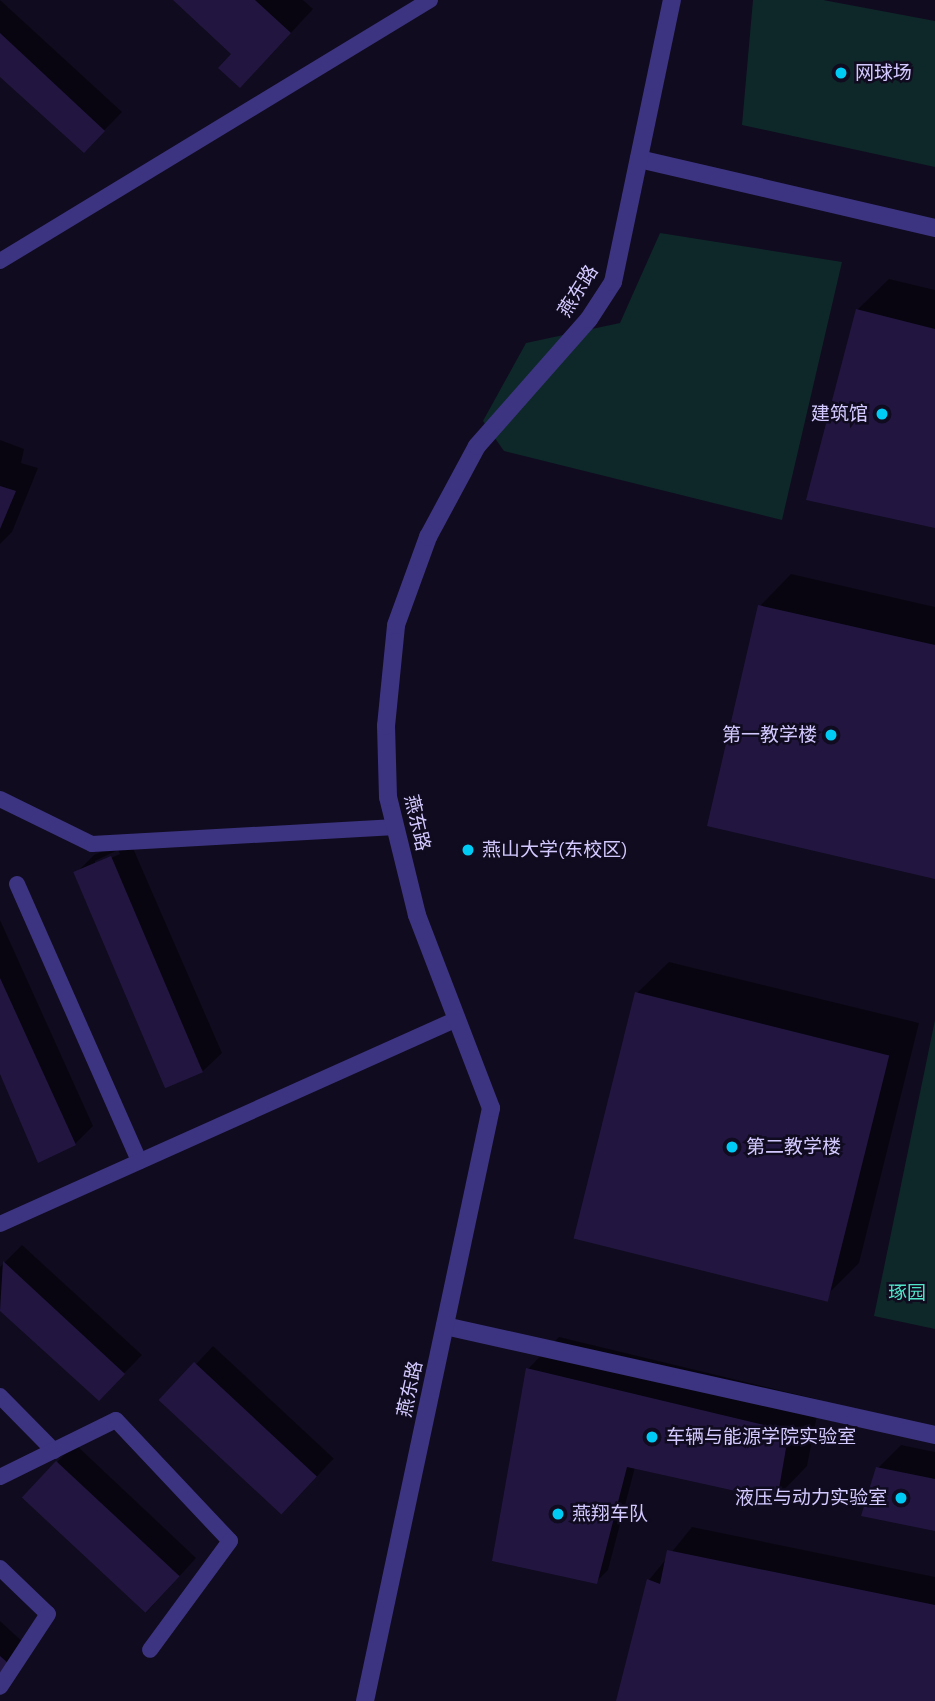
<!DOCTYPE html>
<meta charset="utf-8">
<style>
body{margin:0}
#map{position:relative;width:935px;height:1701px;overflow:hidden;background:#100b1f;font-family:"IBM Plex Sans","Noto Sans SC",sans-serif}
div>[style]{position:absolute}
.green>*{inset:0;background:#0e2829}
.shadow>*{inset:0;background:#0007;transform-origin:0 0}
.building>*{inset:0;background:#221641;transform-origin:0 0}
.service>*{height:16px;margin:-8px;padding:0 8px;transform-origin:8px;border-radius:8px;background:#3c3481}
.minor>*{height:18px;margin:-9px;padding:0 9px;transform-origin:9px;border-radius:9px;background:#3c3481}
.dots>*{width:19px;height:19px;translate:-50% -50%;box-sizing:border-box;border:4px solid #100b1f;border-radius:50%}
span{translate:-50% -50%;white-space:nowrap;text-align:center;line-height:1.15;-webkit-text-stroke:5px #100b1f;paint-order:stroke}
.poi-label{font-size:19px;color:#d3c9ff}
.left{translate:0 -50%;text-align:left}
.right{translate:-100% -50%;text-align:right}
.street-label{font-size:19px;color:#d3c9ff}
.park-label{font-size:19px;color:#50e4c9}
</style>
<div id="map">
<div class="green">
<i style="clip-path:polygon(753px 0,823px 0,935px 21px,935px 167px,742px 125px)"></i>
<i style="clip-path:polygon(660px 233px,842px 262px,782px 520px,504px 451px,483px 421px,526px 343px,620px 323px)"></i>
<i style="clip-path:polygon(935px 1020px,935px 1329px,874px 1316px)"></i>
</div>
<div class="shadow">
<i style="clip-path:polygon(0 0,122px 112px,84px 151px,0 75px)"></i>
<i style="clip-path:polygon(175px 0,303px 0,313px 9px,264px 62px,234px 54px)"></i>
<i style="clip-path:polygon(889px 279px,935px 290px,935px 526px,857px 310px)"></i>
<i style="clip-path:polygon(0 440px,24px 449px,21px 463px,38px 468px,12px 532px,0 544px)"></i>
<i style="clip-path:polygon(791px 574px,935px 607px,935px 877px,760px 606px)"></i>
<i style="clip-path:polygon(evenodd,129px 839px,222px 1053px,203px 1071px,76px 873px,94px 855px,129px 839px,118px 850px,120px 854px,95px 865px,95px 861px,118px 850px)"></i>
<i style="clip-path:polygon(0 920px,93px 1126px,75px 1144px,0 1070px)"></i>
<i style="clip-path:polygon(669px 962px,919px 1023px,859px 1263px,827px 1295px,637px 993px)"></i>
<i style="clip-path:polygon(22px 1245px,142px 1355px,99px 1399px,0 1309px,0 1267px)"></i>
<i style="clip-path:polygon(559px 1337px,820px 1400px,807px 1466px,776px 1498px,635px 1467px,608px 1570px,596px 1582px,528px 1369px)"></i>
<i style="left:213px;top:1346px;width:165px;height:76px;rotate:43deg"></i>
<i style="clip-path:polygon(75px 1444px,196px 1558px,146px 1613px,57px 1462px)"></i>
<i style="clip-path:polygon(901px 1445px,935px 1452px,935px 1529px,878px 1468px)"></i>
<i style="clip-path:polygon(692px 1527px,935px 1577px,935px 1701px,618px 1701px,649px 1580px)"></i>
<i style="clip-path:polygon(0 1621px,26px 1645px,0 1673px)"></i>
</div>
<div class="building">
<i style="clip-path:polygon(173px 0,255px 0,291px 33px,240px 88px,218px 68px,231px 54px)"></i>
<i style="clip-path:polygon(0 33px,105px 131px,84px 153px,0 77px)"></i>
<i style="clip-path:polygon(856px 309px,935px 329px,935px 528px,806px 500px)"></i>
<i style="clip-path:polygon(0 486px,16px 491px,0 529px)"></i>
<i style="clip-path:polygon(758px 605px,935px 645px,935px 879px,707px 826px)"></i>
<i style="left:111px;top:856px;width:235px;height:41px;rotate:67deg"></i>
<i style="clip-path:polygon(0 978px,76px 1145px,38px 1163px,0 1074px)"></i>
<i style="left:635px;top:992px;width:262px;height:254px;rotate:14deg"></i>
<i style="clip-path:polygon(3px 1261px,125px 1374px,99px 1401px,0 1311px)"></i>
<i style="left:194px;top:1362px;width:168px;height:52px;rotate:43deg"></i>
<i style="clip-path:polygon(526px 1368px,789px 1431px,777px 1500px,627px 1467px,597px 1584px,492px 1561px)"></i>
<i style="left:56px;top:1461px;width:169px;height:50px;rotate:43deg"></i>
<i style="clip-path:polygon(876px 1467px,935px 1479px,935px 1531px,861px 1516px)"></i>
<i style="clip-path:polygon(667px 1550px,935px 1605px,935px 1701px,616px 1701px,647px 1579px,660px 1584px)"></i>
<i style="clip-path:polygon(0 1656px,9px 1664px,0 1674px)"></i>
</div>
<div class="service">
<i style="left:0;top:261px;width:503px;rotate:-31.26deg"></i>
<i style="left:0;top:799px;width:102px;rotate:26.1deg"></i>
<i style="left:92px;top:844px;width:304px;rotate:-3.2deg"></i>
<i style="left:17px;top:884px;width:303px;rotate:66.2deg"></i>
<i style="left:0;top:1224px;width:501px;rotate:-24.16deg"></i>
<i style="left:0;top:1396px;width:77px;rotate:45.5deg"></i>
<i style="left:0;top:1477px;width:129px;rotate:-26.2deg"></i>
<i style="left:116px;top:1420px;width:166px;rotate:46.7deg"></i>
<i style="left:230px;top:1541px;width:135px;rotate:126.3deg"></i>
<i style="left:0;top:1568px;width:66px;rotate:43.8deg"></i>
<i style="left:48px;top:1614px;width:87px;rotate:123.3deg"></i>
</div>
<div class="minor">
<i style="left:639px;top:159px;width:304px;rotate:13.1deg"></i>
<i style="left:445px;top:1326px;width:502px;rotate:12.54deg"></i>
<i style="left:365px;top:1701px;width:606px;rotate:-78deg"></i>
<i style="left:491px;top:1108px;width:207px;rotate:-111deg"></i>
<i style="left:417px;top:915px;width:122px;rotate:-103.8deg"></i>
<i style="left:388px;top:797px;width:71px;rotate:-91.6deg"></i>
<i style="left:386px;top:726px;width:101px;rotate:-84.3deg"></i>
<i style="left:396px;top:625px;width:94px;rotate:-70deg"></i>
<i style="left:428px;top:537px;width:103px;rotate:-61.7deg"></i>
<i style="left:477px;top:446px;width:169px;rotate:-48.6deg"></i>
<i style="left:589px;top:319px;width:44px;rotate:-57deg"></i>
<i style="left:613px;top:282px;width:288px;rotate:-78.2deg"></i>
</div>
<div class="dots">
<i style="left:841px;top:73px;background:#00cbf4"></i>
<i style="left:882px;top:414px;background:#00cbf4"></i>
<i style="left:831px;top:735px;background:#00cbf4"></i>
<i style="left:468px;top:850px;background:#00cbf4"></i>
<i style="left:732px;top:1147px;background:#00cbf4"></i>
<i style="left:652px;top:1437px;background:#00cbf4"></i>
<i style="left:901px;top:1498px;background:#00cbf4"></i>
<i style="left:558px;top:1514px;background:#00cbf4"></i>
</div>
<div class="poi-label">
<span class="left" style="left:855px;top:73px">网球场</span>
<span class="right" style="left:868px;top:414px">建筑馆</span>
<span class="right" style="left:817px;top:735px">第一教学楼</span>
<span class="left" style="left:482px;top:850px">燕山大学(东校区)</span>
<span class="left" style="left:746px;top:1147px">第二教学楼</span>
<span class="left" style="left:666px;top:1437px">车辆与能源学院实验室</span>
<span class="right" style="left:887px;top:1498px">液压与动力实验室</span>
<span class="left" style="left:572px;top:1514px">燕翔车队</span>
</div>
<div class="street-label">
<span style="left:578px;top:291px;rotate:-58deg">燕东路</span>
<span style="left:417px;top:823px;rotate:77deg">燕东路</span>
<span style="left:410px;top:1389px;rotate:-78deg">燕东路</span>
</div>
<div class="park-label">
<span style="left:907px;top:1293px">琢园</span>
</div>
</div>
